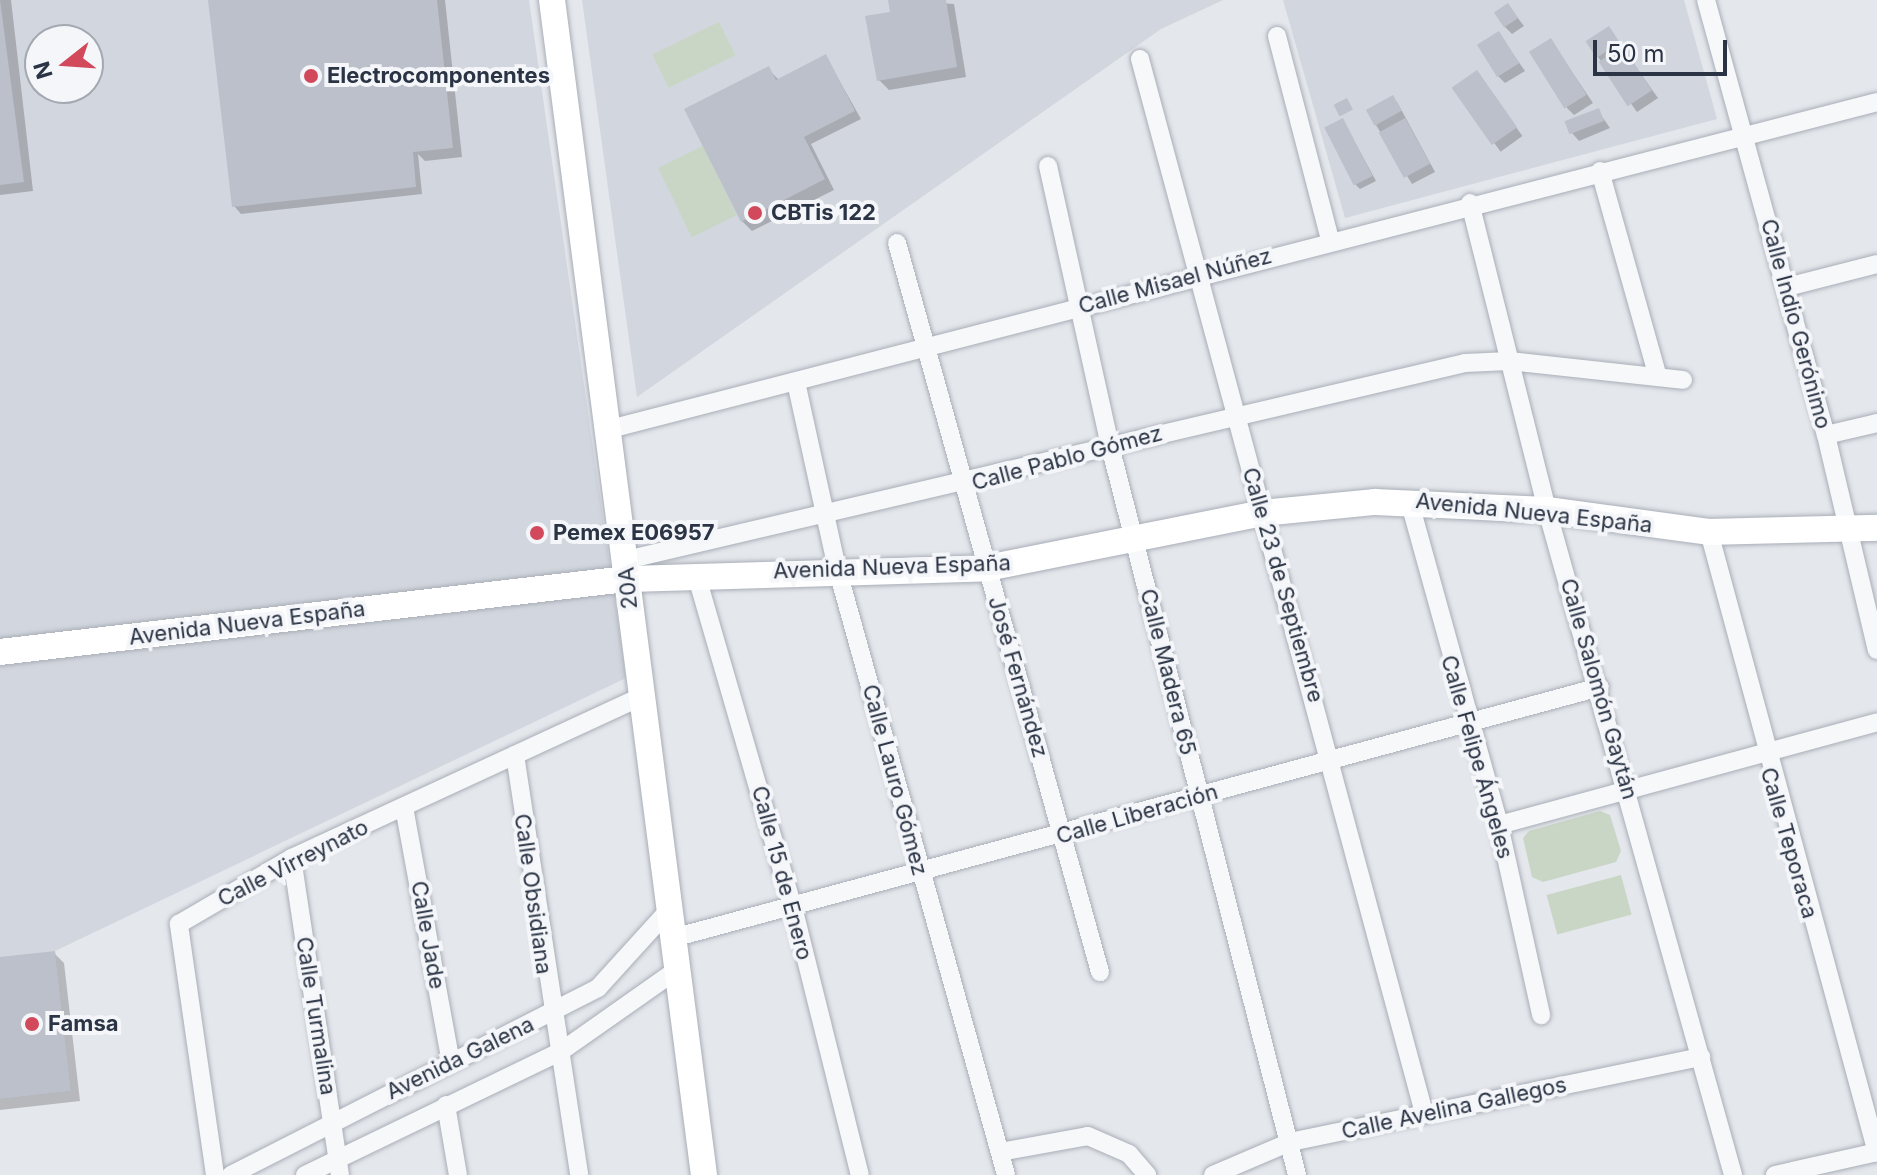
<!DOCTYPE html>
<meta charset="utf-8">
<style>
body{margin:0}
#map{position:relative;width:1877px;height:1175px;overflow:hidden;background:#e4e7ec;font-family:Inter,sans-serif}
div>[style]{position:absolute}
.built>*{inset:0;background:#d2d6de}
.green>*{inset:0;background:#c9d6c5;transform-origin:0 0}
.shadow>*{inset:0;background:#0003;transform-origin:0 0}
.building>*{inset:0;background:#bbc0ca;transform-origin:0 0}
.roads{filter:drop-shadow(0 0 2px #a9aeb7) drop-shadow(0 0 2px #a9aeb7)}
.street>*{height:18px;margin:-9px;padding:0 9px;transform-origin:9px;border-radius:9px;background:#f7f8fa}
.secondary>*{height:26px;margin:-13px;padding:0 13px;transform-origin:13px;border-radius:13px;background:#fff}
.dots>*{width:22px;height:22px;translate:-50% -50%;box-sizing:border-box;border:4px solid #f4f6f9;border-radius:50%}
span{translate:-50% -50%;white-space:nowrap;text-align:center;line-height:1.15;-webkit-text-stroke:8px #f4f6f9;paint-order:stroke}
.poi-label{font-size:22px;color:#2b3445;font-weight:700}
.left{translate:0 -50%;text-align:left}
.street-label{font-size:22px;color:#2b3445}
.north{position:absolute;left:24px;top:24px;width:80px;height:80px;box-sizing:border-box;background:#f4f6f9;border:2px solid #a4a8b1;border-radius:50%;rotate:253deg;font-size:22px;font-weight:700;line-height:32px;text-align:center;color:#2b3445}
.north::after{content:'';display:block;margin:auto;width:28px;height:36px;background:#d1495b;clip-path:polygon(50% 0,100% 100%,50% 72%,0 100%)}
.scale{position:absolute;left:1593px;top:40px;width:134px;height:36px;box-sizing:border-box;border:4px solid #2b3445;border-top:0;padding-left:10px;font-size:24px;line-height:28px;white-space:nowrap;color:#2b3445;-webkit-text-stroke:6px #f4f6f9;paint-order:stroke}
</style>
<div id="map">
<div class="built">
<i style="clip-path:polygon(evenodd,0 0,529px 0,626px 678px,55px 951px,71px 1091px,0 1099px,0 0,40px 40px,88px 40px,88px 88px,40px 88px,40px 40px)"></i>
<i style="clip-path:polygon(582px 0,1223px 0,1161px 29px,637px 397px)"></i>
<i style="clip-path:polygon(1283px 0,1684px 0,1717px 119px,1345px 218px)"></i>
</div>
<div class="green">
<i style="left:719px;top:22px;width:37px;height:74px;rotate:64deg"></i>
<i style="left:703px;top:146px;width:77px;height:50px;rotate:64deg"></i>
<i style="clip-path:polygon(1600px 811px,1610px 815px,1621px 851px,1616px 862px,1543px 882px,1532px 877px,1523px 838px,1529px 831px)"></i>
<i style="left:1621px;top:875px;width:41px;height:77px;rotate:75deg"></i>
</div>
<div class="shadow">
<i style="clip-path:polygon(0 0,11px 0,33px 191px,0 195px)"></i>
<i style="clip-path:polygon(210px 0,445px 0,462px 157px,425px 161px,418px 154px,422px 194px,241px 214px,234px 206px)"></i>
<i style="clip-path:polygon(897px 0,954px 4px,966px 77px,889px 90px,879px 80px)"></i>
<i style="clip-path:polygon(1508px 5px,1524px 26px,1512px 34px,1505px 27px)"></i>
<i style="clip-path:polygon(1609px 29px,1658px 98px,1637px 112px,1598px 57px)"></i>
<i style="clip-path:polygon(1499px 34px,1525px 71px,1505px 83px,1498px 76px)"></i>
<i style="clip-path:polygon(1551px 41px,1593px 103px,1574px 115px,1567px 108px)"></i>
<i style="clip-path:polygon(826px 57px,861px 119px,811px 144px,834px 190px,752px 231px,742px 221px,768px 69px,779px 80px)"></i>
<i style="left:1476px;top:72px;width:79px;height:27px;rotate:54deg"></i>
<i style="clip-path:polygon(1397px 102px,1435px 172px,1412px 184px,1376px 125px)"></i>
<i style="clip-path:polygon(1598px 111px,1610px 128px,1579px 141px,1572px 133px)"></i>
<i style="clip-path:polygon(1352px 137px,1376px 181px,1360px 189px,1356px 185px)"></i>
<i style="clip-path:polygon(54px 953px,64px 963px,80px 1101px,0 1110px,0 959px)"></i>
</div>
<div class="building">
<i style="clip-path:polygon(0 0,24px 182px,0 185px)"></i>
<i style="clip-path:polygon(208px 0,437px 0,453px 148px,413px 152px,416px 187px,232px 207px)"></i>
<i style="clip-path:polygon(888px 0,946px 0,957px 67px,877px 81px,865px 16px,890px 12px)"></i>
<i style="left:1508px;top:3px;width:18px;height:17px;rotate:56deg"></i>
<i style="left:1609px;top:26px;width:20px;height:28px;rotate:57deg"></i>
<i style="left:1499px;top:31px;width:38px;height:26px;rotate:58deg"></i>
<i style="left:1551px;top:38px;width:67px;height:26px;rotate:58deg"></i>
<i style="left:1623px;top:46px;width:53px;height:29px;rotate:57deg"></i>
<i style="clip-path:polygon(826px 54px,855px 111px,804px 137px,825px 179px,741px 222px,684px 109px,769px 66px,776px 80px)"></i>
<i style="left:1477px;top:70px;width:70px;height:31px;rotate:55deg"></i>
<i style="left:1393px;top:95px;width:18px;height:31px;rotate:61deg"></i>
<i style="left:1347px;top:98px;width:13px;height:15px;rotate:63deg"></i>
<i style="left:1599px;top:108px;width:14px;height:37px;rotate:69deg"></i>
<i style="left:1343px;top:118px;width:65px;height:21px;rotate:63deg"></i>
<i style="left:1405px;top:118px;width:52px;height:30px;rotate:61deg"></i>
<i style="clip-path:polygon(55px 951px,71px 1091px,0 1099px,0 957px)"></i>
</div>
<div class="roads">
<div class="street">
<i style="left:1706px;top:0;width:451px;rotate:74.6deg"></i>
<i style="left:1826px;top:435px;width:221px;rotate:76.7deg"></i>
<i style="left:1277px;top:36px;width:210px;rotate:75.4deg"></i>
<i style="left:1140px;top:59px;width:1092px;rotate:74.92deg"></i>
<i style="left:1048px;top:166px;width:287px;rotate:77.5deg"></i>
<i style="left:1110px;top:446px;width:753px;rotate:75.61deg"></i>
<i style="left:1600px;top:171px;width:214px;rotate:74.3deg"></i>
<i style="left:1470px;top:203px;width:317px;rotate:75.9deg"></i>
<i style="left:1547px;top:510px;width:691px;rotate:74.37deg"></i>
<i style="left:897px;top:243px;width:757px;rotate:74.44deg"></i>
<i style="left:1787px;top:287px;width:93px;rotate:-14.3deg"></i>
<i style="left:796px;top:382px;width:190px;rotate:77.6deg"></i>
<i style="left:837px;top:568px;width:630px;rotate:74.44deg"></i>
<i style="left:610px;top:429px;width:1309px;rotate:-14.47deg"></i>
<i style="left:1826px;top:435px;width:52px;rotate:-13.2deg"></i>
<i style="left:1409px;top:500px;width:337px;rotate:74.5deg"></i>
<i style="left:1499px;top:825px;width:195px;rotate:77.5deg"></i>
<i style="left:1709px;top:532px;width:643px;rotate:74.86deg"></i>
<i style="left:626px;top:560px;width:862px;rotate:-13.21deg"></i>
<i style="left:1465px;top:363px;width:44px;rotate:-2.6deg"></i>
<i style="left:1509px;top:361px;width:175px;rotate:6.2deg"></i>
<i style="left:696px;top:574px;width:347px;rotate:73.8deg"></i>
<i style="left:793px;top:907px;width:276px;rotate:76deg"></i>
<i style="left:515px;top:755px;width:425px;rotate:81.3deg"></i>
<i style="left:404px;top:807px;width:260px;rotate:79.6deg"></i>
<i style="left:1499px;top:825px;width:392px;rotate:-15.2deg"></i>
<i style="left:292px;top:858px;width:321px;rotate:81.4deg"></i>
<i style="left:673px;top:938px;width:960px;rotate:-15.15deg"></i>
<i style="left:446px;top:1105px;width:71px;rotate:80.3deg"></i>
<i style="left:1000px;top:1152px;width:89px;rotate:-10.3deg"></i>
<i style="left:1088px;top:1136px;width:45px;rotate:23.7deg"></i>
<i style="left:1129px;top:1154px;width:28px;rotate:49deg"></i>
<i style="left:215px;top:1175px;width:254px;rotate:-98.2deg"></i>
<i style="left:179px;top:924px;width:131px;rotate:-30.3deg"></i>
<i style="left:292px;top:858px;width:382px;rotate:-24.8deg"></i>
<i style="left:231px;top:1175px;width:412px;rotate:-27deg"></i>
<i style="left:598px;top:988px;width:103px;rotate:-47.8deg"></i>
<i style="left:305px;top:1175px;width:283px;rotate:-25.8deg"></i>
<i style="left:560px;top:1052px;width:144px;rotate:-35.1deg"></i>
<i style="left:1213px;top:1175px;width:84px;rotate:-23.2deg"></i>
<i style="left:1290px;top:1142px;width:420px;rotate:-11.7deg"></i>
<i style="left:1775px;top:1175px;width:105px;rotate:-12.7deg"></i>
</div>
<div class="secondary">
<i style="left:552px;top:0;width:1185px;rotate:82.63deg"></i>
<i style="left:0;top:652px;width:630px;rotate:-6.65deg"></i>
<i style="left:626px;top:579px;width:361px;rotate:-1.7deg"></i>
<i style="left:987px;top:568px;width:280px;rotate:-11.3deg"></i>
<i style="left:1262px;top:513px;width:114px;rotate:-5.6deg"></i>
<i style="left:1375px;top:502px;width:172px;rotate:2.7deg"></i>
<i style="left:1547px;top:510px;width:163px;rotate:7.7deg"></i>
<i style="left:1709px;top:532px;width:168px;rotate:-1.4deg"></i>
</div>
</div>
<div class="dots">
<i style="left:311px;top:76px;background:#d1495b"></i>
<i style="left:755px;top:213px;background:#d1495b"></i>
<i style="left:537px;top:533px;background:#d1495b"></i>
<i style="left:32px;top:1024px;background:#d1495b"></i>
</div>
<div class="poi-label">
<span class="left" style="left:327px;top:76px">Electrocomponentes</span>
<span class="left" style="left:771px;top:213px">CBTis 122</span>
<span class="left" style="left:553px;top:533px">Pemex E06957</span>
<span class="left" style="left:48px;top:1024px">Famsa</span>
</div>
<div class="street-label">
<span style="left:1175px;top:281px;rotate:-15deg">Calle Misael Núñez</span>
<span style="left:1796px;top:324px;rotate:75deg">Calle Indio Gerónimo</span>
<span style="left:1067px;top:458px;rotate:-15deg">Calle Pablo Gómez</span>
<span style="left:1534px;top:513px;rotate:6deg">Avenida Nueva España</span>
<span style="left:892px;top:567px;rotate:-2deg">Avenida Nueva España</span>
<span style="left:1283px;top:585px;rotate:74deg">Calle 23 de Septiembre</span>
<span style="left:628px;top:588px;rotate:-95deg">20A</span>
<span style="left:247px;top:623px;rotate:-7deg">Avenida Nueva España</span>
<span style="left:1168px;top:672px;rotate:76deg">Calle Madera 65</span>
<span style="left:1018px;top:677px;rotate:74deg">José Fernández</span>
<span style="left:1599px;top:689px;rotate:74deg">Calle Salomón Gaytán</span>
<span style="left:1477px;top:757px;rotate:74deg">Calle Felipe Ángeles</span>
<span style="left:895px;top:780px;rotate:75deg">Calle Lauro Gómez</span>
<span style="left:1137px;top:814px;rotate:-16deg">Calle Liberación</span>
<span style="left:1789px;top:843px;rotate:74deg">Calle Teporaca</span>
<span style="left:293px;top:863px;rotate:-27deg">Calle Virreynato</span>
<span style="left:782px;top:873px;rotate:75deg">Calle 15 de Enero</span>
<span style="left:533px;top:894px;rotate:82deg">Calle Obsidiana</span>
<span style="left:428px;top:935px;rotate:80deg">Calle Jade</span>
<span style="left:316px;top:1016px;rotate:81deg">Calle Turmalina</span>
<span style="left:460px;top:1058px;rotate:-26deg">Avenida Galena</span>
<span style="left:1454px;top:1108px;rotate:-12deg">Calle Avelina Gallegos</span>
</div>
<div class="north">N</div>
<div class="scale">50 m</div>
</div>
